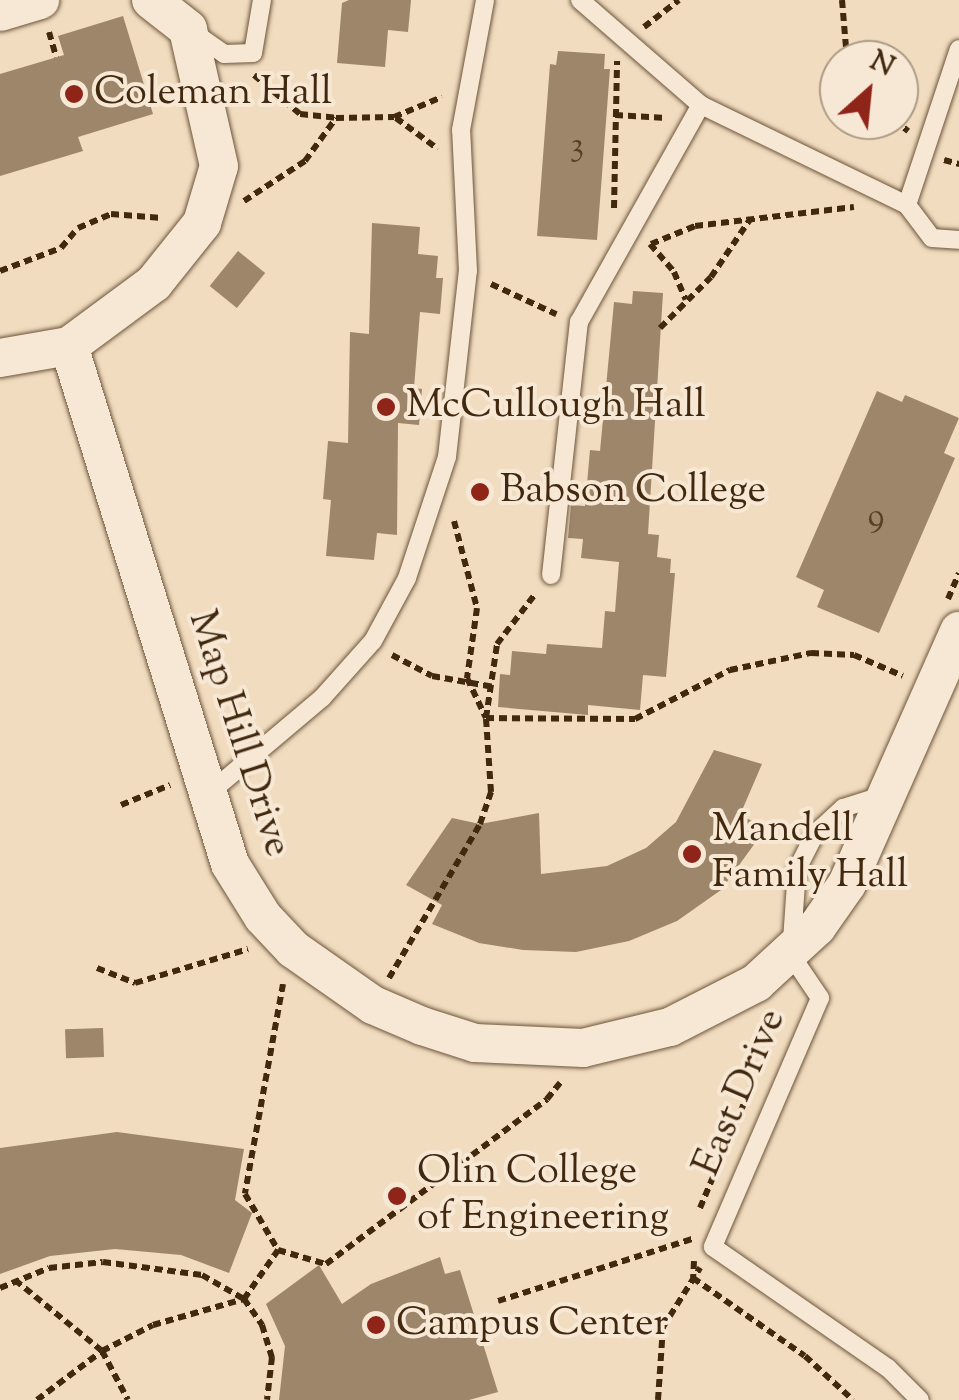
<!DOCTYPE html>
<style>
body{margin:0}
#map{position:relative;width:959px;height:1400px;overflow:hidden;background:#f1dcbf;font-family:"Sorts Mill Goudy",serif}
div>[style]{position:absolute}
.building>*{inset:0;background:#9d866a;transform-origin:0 0}
.path>*{height:6px;margin-top:-3px;transform-origin:0;background:repeating-linear-gradient(90deg,#41280e 0 8px,transparent 0 13px)}
.roads{filter:drop-shadow(0 0 2px #6d553a) drop-shadow(0 0 2px #6d553a)}
.service>*{height:18px;margin:-9px;padding:0 9px;transform-origin:9px;border-radius:9px;background:#f6e8d5}
.minor>*{height:38px;margin:-19px;padding:0 19px;transform-origin:19px;border-radius:19px;background:#f6e8d5}
.dots>*{width:28px;height:28px;translate:-50% -50%;box-sizing:border-box;border:5px solid #f6e8d5;border-radius:50%}
span{translate:-50% -50%;white-space:nowrap;text-align:center;line-height:1.15;-webkit-text-stroke:8px #f6e8d5;paint-order:stroke}
.number-label{font-size:35px;color:#584025}
.number-label span{-webkit-text-stroke-width:0}
.poi-label{font-size:40px;color:#41280e}
.left{translate:0 -50%;text-align:left}
.street-label{font-size:40px;color:#41280e}
.north{position:absolute;left:819px;top:40px;width:100px;height:100px;box-sizing:border-box;background:#f6e8d5;border:2px solid #ae9b85;border-radius:50%;rotate:27deg;font-size:28px;font-weight:700;line-height:40px;text-align:center;color:#41280e}
.north::after{content:'';display:block;margin:auto;width:35px;height:45px;background:#8f2418;clip-path:polygon(50% 0,100% 100%,50% 72%,0 100%)}
</style>
<div id="map">
<div class="building">
<i style="clip-path:polygon(349px 0,411px 0,408px 32px,388px 30px,385px 67px,337px 63px,342px 3px)"></i>
<i style="clip-path:polygon(123px 16px,153px 114px,78px 137px,83px 151px,0 176px,0 74px,64px 55px,58px 36px)"></i>
<i style="clip-path:polygon(558px 51px,605px 54px,604px 69px,610px 69px,597px 240px,537px 236px,550px 64px,556px 65px)"></i>
<i style="clip-path:polygon(372px 223px,420px 227px,418px 254px,438px 256px,436px 278px,443px 278px,440px 314px,420px 312px,414px 388px,422px 389px,419px 425px,398px 423px,397px 535px,377px 533px,374px 560px,326px 556px,331px 500px,323px 499px,328px 441px,348px 443px,350px 332px,369px 334px)"></i>
<i style="left:238px;top:251px;width:35px;height:45px;rotate:39deg"></i>
<i style="clip-path:polygon(633px 291px,663px 293px,648px 534px,659px 535px,657px 557px,671px 559px,670px 573px,675px 573px,666px 677px,643px 675px,640px 710px,588px 705px,588px 715px,498px 707px,500px 674px,510px 675px,512px 651px,546px 654px,547px 644px,602px 648px,605px 611px,615px 612px,619px 562px,581px 558px,583px 539px,568px 538px,571px 505px,585px 506px,590px 450px,600px 451px,614px 302px,632px 304px)"></i>
<i style="clip-path:polygon(877px 391px,902px 402px,905px 395px,959px 418px,944px 453px,955px 458px,879px 633px,817px 607px,824px 590px,796px 577px)"></i>
<i style="clip-path:polygon(714px 750px,762px 764px,740px 815px,766px 828px,721px 890px,677px 921px,629px 941px,576px 952px,523px 950px,479px 943px,432px 924px,442px 905px,406px 885px,452px 818px,480px 824px,539px 813px,541px 874px,607px 866px,646px 848px,676px 822px)"></i>
<i style="left:103px;top:1028px;width:29px;height:38px;rotate:88deg"></i>
<i style="clip-path:polygon(117px 1132px,244px 1149px,235px 1200px,252px 1213px,229px 1273px,181px 1255px,115px 1249px,50px 1256px,0 1274px,0 1148px)"></i>
<i style="clip-path:polygon(440px 1257px,445px 1274px,460px 1270px,498px 1392px,469px 1400px,279px 1400px,285px 1346px,266px 1304px,319px 1265px,342px 1304px,371px 1284px)"></i>
</div>
<div class="path">
<i style="left:842px;top:0;width:60px;rotate:85.2deg"></i>
<i style="left:644px;top:27px;width:44px;rotate:-37.6deg"></i>
<i style="left:49px;top:32px;width:26px;rotate:74deg"></i>
<i style="left:254px;top:75px;width:60px;rotate:40.3deg"></i>
<i style="left:300px;top:114px;width:36px;rotate:6deg"></i>
<i style="left:336px;top:118px;width:58px;rotate:-1deg"></i>
<i style="left:394px;top:117px;width:52px;rotate:-22.6deg"></i>
<i style="left:615px;top:115px;width:51px;rotate:3.4deg"></i>
<i style="left:396px;top:118px;width:52px;rotate:36.4deg"></i>
<i style="left:894px;top:120px;width:18px;rotate:38deg"></i>
<i style="left:944px;top:160px;width:16px;rotate:15deg"></i>
<i style="left:244px;top:201px;width:73px;rotate:-33.3deg"></i>
<i style="left:305px;top:161px;width:53px;rotate:-54.2deg"></i>
<i style="left:614px;top:208px;width:147px;rotate:-88.8deg"></i>
<i style="left:650px;top:244px;width:37px;rotate:49deg"></i>
<i style="left:674px;top:272px;width:30px;rotate:67deg"></i>
<i style="left:651px;top:244px;width:48px;rotate:-22.2deg"></i>
<i style="left:695px;top:226px;width:160px;rotate:-6.8deg"></i>
<i style="left:0;top:271px;width:65px;rotate:-20.7deg"></i>
<i style="left:61px;top:248px;width:26px;rotate:-50deg"></i>
<i style="left:78px;top:228px;width:36px;rotate:-23deg"></i>
<i style="left:111px;top:214px;width:51px;rotate:4.5deg"></i>
<i style="left:491px;top:284px;width:72px;rotate:24.8deg"></i>
<i style="left:660px;top:328px;width:72px;rotate:-45deg"></i>
<i style="left:711px;top:277px;width:71px;rotate:-55.9deg"></i>
<i style="left:454px;top:521px;width:90px;rotate:75.2deg"></i>
<i style="left:477px;top:608px;width:71px;rotate:98.1deg"></i>
<i style="left:467px;top:678px;width:44px;rotate:64.6deg"></i>
<i style="left:486px;top:718px;width:149px;rotate:0.4deg"></i>
<i style="left:635px;top:719px;width:107px;rotate:-27.3deg"></i>
<i style="left:730px;top:670px;width:83px;rotate:-11.9deg"></i>
<i style="left:811px;top:653px;width:43px;rotate:2.7deg"></i>
<i style="left:854px;top:655px;width:53px;rotate:23.2deg"></i>
<i style="left:948px;top:599px;width:28px;rotate:-67deg"></i>
<i style="left:392px;top:655px;width:45px;rotate:27.7deg"></i>
<i style="left:432px;top:676px;width:63px;rotate:10.1deg"></i>
<i style="left:121px;top:805px;width:53px;rotate:-22.2deg"></i>
<i style="left:97px;top:968px;width:41px;rotate:21.5deg"></i>
<i style="left:135px;top:983px;width:118px;rotate:-16.7deg"></i>
<i style="left:389px;top:978px;width:179px;rotate:-59.4deg"></i>
<i style="left:480px;top:824px;width:34px;rotate:-71deg"></i>
<i style="left:491px;top:792px;width:74px;rotate:-93.9deg"></i>
<i style="left:486px;top:718px;width:75px;rotate:-81.5deg"></i>
<i style="left:497px;top:644px;width:64px;rotate:-52.6deg"></i>
<i style="left:283px;top:984px;width:213px;rotate:100.3deg"></i>
<i style="left:245px;top:1194px;width:65px;rotate:59.5deg"></i>
<i style="left:278px;top:1250px;width:50px;rotate:16.3deg"></i>
<i style="left:326px;top:1264px;width:276px;rotate:-36.7deg"></i>
<i style="left:547px;top:1099px;width:21px;rotate:-51deg"></i>
<i style="left:700px;top:1208px;width:137px;rotate:-67.2deg"></i>
<i style="left:694px;top:1261px;width:17px;rotate:93deg"></i>
<i style="left:693px;top:1278px;width:136px;rotate:34.9deg"></i>
<i style="left:805px;top:1356px;width:65px;rotate:42.5deg"></i>
<i style="left:15px;top:1280px;width:112px;rotate:39.2deg"></i>
<i style="left:102px;top:1351px;width:55px;rotate:62deg"></i>
<i style="left:0;top:1288px;width:53px;rotate:-22.2deg"></i>
<i style="left:49px;top:1268px;width:54px;rotate:-6.3deg"></i>
<i style="left:103px;top:1262px;width:100px;rotate:7.5deg"></i>
<i style="left:202px;top:1275px;width:48px;rotate:29.7deg"></i>
<i style="left:244px;top:1299px;width:32px;rotate:55deg"></i>
<i style="left:262px;top:1325px;width:34px;rotate:73deg"></i>
<i style="left:272px;top:1357px;width:43px;rotate:96.6deg"></i>
<i style="left:498px;top:1301px;width:204px;rotate:-17.7deg"></i>
<i style="left:37px;top:1400px;width:81px;rotate:-37deg"></i>
<i style="left:102px;top:1351px;width:57px;rotate:-27deg"></i>
<i style="left:153px;top:1325px;width:95px;rotate:-15.9deg"></i>
<i style="left:244px;top:1299px;width:60px;rotate:-55.2deg"></i>
<i style="left:658px;top:1400px;width:73px;rotate:-86.1deg"></i>
<i style="left:663px;top:1327px;width:70px;rotate:-57.9deg"></i>
</div>
<div class="roads">
<div class="service">
<i style="left:580px;top:0;width:160px;rotate:41deg"></i>
<i style="left:701px;top:105px;width:229px;rotate:25.9deg"></i>
<i style="left:907px;top:205px;width:41px;rotate:52.9deg"></i>
<i style="left:932px;top:238px;width:27px;rotate:4deg"></i>
<i style="left:193px;top:32px;width:38px;rotate:35deg"></i>
<i style="left:224px;top:54px;width:29px;rotate:-2deg"></i>
<i style="left:253px;top:53px;width:54px;rotate:-80.4deg"></i>
<i style="left:907px;top:205px;width:164px;rotate:-71.6deg"></i>
<i style="left:551px;top:575px;width:255px;rotate:-83.7deg"></i>
<i style="left:579px;top:322px;width:249px;rotate:-60.7deg"></i>
<i style="left:208px;top:794px;width:149px;rotate:-40.1deg"></i>
<i style="left:322px;top:698px;width:76px;rotate:-48.2deg"></i>
<i style="left:373px;top:641px;width:72px;rotate:-61.6deg"></i>
<i style="left:407px;top:578px;width:127px;rotate:-71.7deg"></i>
<i style="left:447px;top:457px;width:187px;rotate:-83.6deg"></i>
<i style="left:468px;top:271px;width:141px;rotate:-92.8deg"></i>
<i style="left:461px;top:130px;width:132px;rotate:-79.5deg"></i>
<i style="left:884px;top:795px;width:43px;rotate:162.4deg"></i>
<i style="left:843px;top:808px;width:38px;rotate:137deg"></i>
<i style="left:815px;top:834px;width:39px;rotate:117deg"></i>
<i style="left:797px;top:869px;width:86px;rotate:94deg"></i>
<i style="left:791px;top:955px;width:52px;rotate:56deg"></i>
<i style="left:820px;top:998px;width:271px;rotate:113.3deg"></i>
<i style="left:713px;top:1247px;width:213px;rotate:34.7deg"></i>
<i style="left:888px;top:1368px;width:45px;rotate:45deg"></i>
</div>
<div class="minor">
<i style="left:0;top:12px;width:42px;rotate:-16.7deg"></i>
<i style="left:69px;top:346px;width:542px;rotate:72.73deg"></i>
<i style="left:230px;top:864px;width:62px;rotate:58.1deg"></i>
<i style="left:263px;top:917px;width:44px;rotate:46.8deg"></i>
<i style="left:293px;top:949px;width:98px;rotate:35deg"></i>
<i style="left:373px;top:1005px;width:53px;rotate:23.2deg"></i>
<i style="left:422px;top:1026px;width:56px;rotate:17.8deg"></i>
<i style="left:475px;top:1043px;width:108px;rotate:2.7deg"></i>
<i style="left:583px;top:1048px;width:89px;rotate:-13.6deg"></i>
<i style="left:670px;top:1027px;width:97px;rotate:-27.1deg"></i>
<i style="left:756px;top:983px;width:83px;rotate:-42.6deg"></i>
<i style="left:817px;top:927px;width:52px;rotate:-55.1deg"></i>
<i style="left:847px;top:884px;width:277px;rotate:-66.1deg"></i>
<i style="left:0;top:358px;width:70px;rotate:-9.9deg"></i>
<i style="left:69px;top:346px;width:106px;rotate:-36.5deg"></i>
<i style="left:154px;top:283px;width:77px;rotate:-51.3deg"></i>
<i style="left:202px;top:223px;width:59px;rotate:-73.4deg"></i>
<i style="left:219px;top:166px;width:140px;rotate:-102.8deg"></i>
<i style="left:188px;top:29px;width:47px;rotate:-141.9deg"></i>
</div>
</div>
<div class="dots">
<i style="left:74px;top:94px;background:#8f2418"></i>
<i style="left:386px;top:407px;background:#8f2418"></i>
<i style="left:480px;top:492px;background:#8f2418"></i>
<i style="left:692px;top:854px;background:#8f2418"></i>
<i style="left:397px;top:1196px;background:#8f2418"></i>
<i style="left:376px;top:1325px;background:#8f2418"></i>
</div>
<div class="number-label">
<span style="left:577px;top:147px">3</span>
<span style="left:876px;top:518px">9</span>
</div>
<div class="poi-label">
<span class="left" style="left:94px;top:94px">Coleman Hall</span>
<span class="left" style="left:406px;top:407px">McCullough Hall</span>
<span class="left" style="left:500px;top:492px">Babson College</span>
<span class="left" style="left:712px;top:854px">Mandell<br>Family Hall</span>
<span class="left" style="left:417px;top:1196px">Olin College<br>of Engineering</span>
<span class="left" style="left:396px;top:1325px">Campus Center</span>
</div>
<div class="street-label">
<span style="left:238px;top:734px;rotate:72deg">Map Hill Drive</span>
<span style="left:741px;top:1093px;rotate:-67deg">East Drive</span>
</div>
<div class="north">N</div>
</div>
